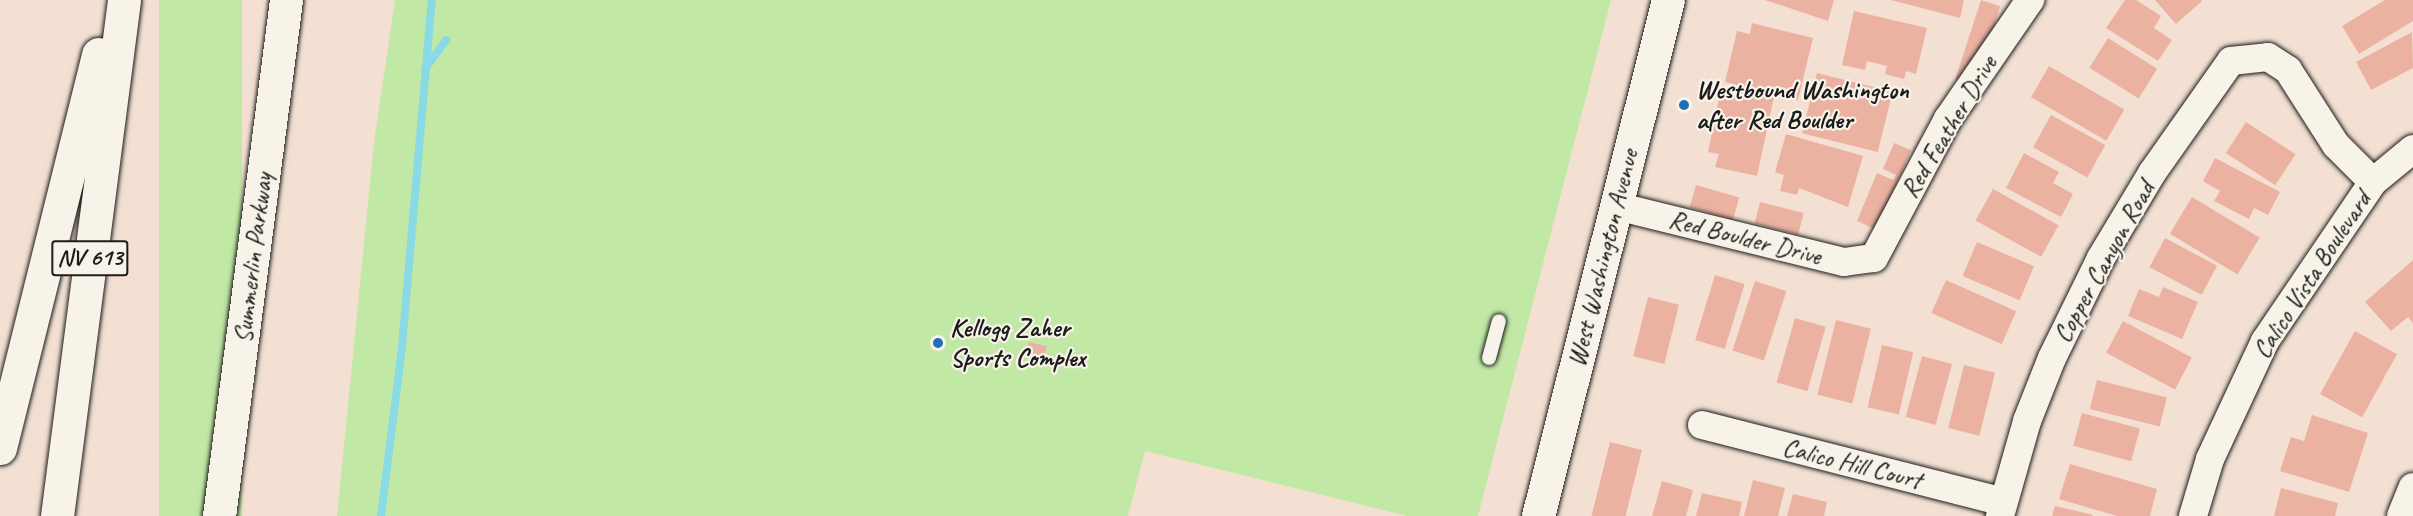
<!DOCTYPE html>
<style>
body{margin:0}
#map{position:relative;width:2413px;height:516px;overflow:hidden;background:#f3e0d3;font-family:Caveat,sans-serif}
div>[style]{position:absolute}
.green>*{inset:0;background:#c1e9a5;transform-origin:0 0}
.stream>*{height:8px;margin:-4px;padding:0 4px;transform-origin:4px;border-radius:4px;background:#8adae6}
.building>*{inset:0;background:#ebb2a2;transform-origin:0 0}
.roads{filter:drop-shadow(0 0 2px #1c1c1c) drop-shadow(0 0 2px #1c1c1c)}
.service>*{height:14px;margin:-7px;padding:0 7px;transform-origin:7px;border-radius:7px;background:#f7f3e8}
.minor>*{height:28px;margin:-14px;padding:0 14px;transform-origin:14px;border-radius:14px;background:#f7f3e8}
.secondary>*{height:33px;margin:-16.5px;padding:0 16.5px;transform-origin:16.5px;border-radius:16.5px;background:#f7f3e8}
.motorway>*{height:33px;margin:-16.5px;padding:0 16.5px;transform-origin:16.5px;border-radius:16.5px;background:#f7f3e8}
.dots>*{width:16px;height:16px;translate:-50% -50%;box-sizing:border-box;border:3px solid #f7f3e8;border-radius:50%}
span{translate:-50% -50%;white-space:nowrap;text-align:center;line-height:1.15;-webkit-text-stroke:4.5px #f7f3e8;paint-order:stroke}
.shield-label span{padding:2px 4px;background:#f7f3e8;border:2px solid;border-radius:4px;-webkit-text-stroke-width:0}
.shield-label{font-size:24px;color:#1c1c1c;font-weight:700}
.poi-label{font-size:26px;color:#1c1c1c;font-weight:700}
.left{translate:0 -50%;text-align:left}
.street-label{font-size:26px;color:#1c1c1c}
</style>
<div id="map">
<div class="green">
<i style="left:159px;top:0;width:83px;height:520px"></i>
<i style="clip-path:polygon(395px 0,1611px 0,1478px 516px,1407px 516px,1145px 451px,1128px 516px,337px 516px,374px 142px)"></i>
</div>
<div class="stream">
<i style="left:425px;top:69px;width:36px;rotate:-54deg"></i>
<i style="left:381px;top:516px;width:170px;rotate:-82.9deg"></i>
<i style="left:402px;top:347px;width:348px;rotate:-85.1deg"></i>
</div>
<div class="building">
<i style="clip-path:polygon(1765px 0,1834px 0,1828px 21px)"></i>
<i style="clip-path:polygon(1891px 0,1964px 0,1960px 18px)"></i>
<i style="left:1981px;top:0;width:20px;height:83px;rotate:18deg"></i>
<i style="clip-path:polygon(2125px 0,2136px 0,2161px 16px,2154px 28px,2172px 40px,2158px 61px,2106px 28px)"></i>
<i style="clip-path:polygon(2155px 0,2201px 0,2202px 1px,2176px 24px)"></i>
<i style="clip-path:polygon(2385px 0,2413px 0,2413px 21px,2359px 54px,2342px 26px)"></i>
<i style="clip-path:polygon(1854px 11px,1927px 28px,1916px 74px,1906px 71px,1904px 79px,1885px 74px,1887px 66px,1867px 61px,1865px 70px,1842px 65px)"></i>
<i style="clip-path:polygon(1752px 23px,1813px 38px,1798px 100px,1725px 82px,1737px 31px,1750px 34px)"></i>
<i style="clip-path:polygon(2412px 32px,2413px 68px,2371px 90px,2356px 62px)"></i>
<i style="left:2108px;top:38px;width:58px;height:35px;rotate:32deg"></i>
<i style="left:2049px;top:66px;width:87px;height:36px;rotate:30deg"></i>
<i style="left:1817px;top:73px;width:78px;height:62px;rotate:14deg"></i>
<i style="clip-path:polygon(1740px 91px,1774px 97px,1757px 176px,1715px 167px,1719px 154px,1708px 152px,1720px 93px,1739px 97px)"></i>
<i style="left:2051px;top:115px;width:62px;height:37px;rotate:29deg"></i>
<i style="left:2246px;top:122px;width:59px;height:37px;rotate:33deg"></i>
<i style="clip-path:polygon(1786px 134px,1863px 156px,1848px 207px,1799px 188px,1797px 195px,1780px 191px,1784px 175px,1775px 172px)"></i>
<i style="clip-path:polygon(1894px 143px,1911px 150px,1877px 230px,1857px 221px,1877px 173px,1893px 180px,1896px 175px,1883px 169px)"></i>
<i style="clip-path:polygon(2024px 153px,2059px 172px,2053px 183px,2073px 194px,2061px 217px,2006px 188px)"></i>
<i style="clip-path:polygon(2215px 158px,2280px 192px,2268px 215px,2254px 208px,2249px 219px,2214px 201px,2220px 191px,2203px 181px)"></i>
<i style="left:1696px;top:185px;width:45px;height:23px;rotate:16deg"></i>
<i style="left:1993px;top:189px;width:75px;height:36px;rotate:29deg"></i>
<i style="left:2192px;top:197px;width:79px;height:43px;rotate:31deg"></i>
<i style="left:1760px;top:202px;width:45px;height:22px;rotate:14deg"></i>
<i style="left:2165px;top:238px;width:59px;height:33px;rotate:28deg"></i>
<i style="left:1977px;top:242px;width:62px;height:37px;rotate:23deg"></i>
<i style="clip-path:polygon(2413px 260px,2413px 323px,2408px 317px,2391px 331px,2365px 302px)"></i>
<i style="left:1715px;top:275px;width:31px;height:68px;rotate:17deg"></i>
<i style="left:1946px;top:280px;width:77px;height:36px;rotate:24deg"></i>
<i style="left:1755px;top:281px;width:33px;height:73px;rotate:18deg"></i>
<i style="clip-path:polygon(2163px 287px,2198px 302px,2182px 339px,2128px 316px,2139px 289px,2159px 297px)"></i>
<i style="left:1648px;top:297px;width:32px;height:61px;rotate:14deg"></i>
<i style="left:1795px;top:318px;width:32px;height:67px;rotate:16deg"></i>
<i style="left:1836px;top:320px;width:36px;height:77px;rotate:14deg"></i>
<i style="left:2123px;top:321px;width:78px;height:36px;rotate:28deg"></i>
<i style="left:2355px;top:331px;width:48px;height:72px;rotate:29deg"></i>
<i style="left:1029px;top:342px;width:18px;height:16px;rotate:13deg"></i>
<i style="left:1882px;top:345px;width:32px;height:64px;rotate:13deg"></i>
<i style="left:1922px;top:356px;width:31px;height:63px;rotate:15deg"></i>
<i style="left:1964px;top:365px;width:32px;height:65px;rotate:14deg"></i>
<i style="left:2097px;top:380px;width:72px;height:30px;rotate:14deg"></i>
<i style="left:2082px;top:413px;width:60px;height:34px;rotate:15deg"></i>
<i style="clip-path:polygon(2312px 415px,2368px 433px,2349px 492px,2280px 471px,2291px 437px,2304px 441px)"></i>
<i style="left:1610px;top:442px;width:33px;height:76px;rotate:14deg"></i>
<i style="clip-path:polygon(2070px 464px,2157px 489px,2150px 516px,2117px 516px,2059px 499px)"></i>
<i style="clip-path:polygon(1753px 480px,1785px 488px,1778px 516px,1744px 516px)"></i>
<i style="clip-path:polygon(1662px 481px,1693px 490px,1686px 516px,1652px 516px)"></i>
<i style="clip-path:polygon(2281px 488px,2338px 503px,2335px 516px,2274px 516px)"></i>
<i style="clip-path:polygon(1702px 493px,1742px 502px,1739px 516px,1696px 516px)"></i>
<i style="clip-path:polygon(1793px 494px,1827px 502px,1824px 516px,1787px 516px)"></i>
<i style="clip-path:polygon(2055px 506px,2093px 515px,2093px 516px,2052px 516px)"></i>
</div>
<div class="roads">
<div class="service">
<i style="left:1489px;top:358px;width:38px;rotate:-75deg"></i>
</div>
<div class="minor">
<i style="left:1616px;top:206px;width:235px;rotate:13.8deg"></i>
<i style="left:1844px;top:262px;width:30px;rotate:-8deg"></i>
<i style="left:1874px;top:258px;width:157px;rotate:-62deg"></i>
<i style="left:1948px;top:119px;width:145px;rotate:-55.4deg"></i>
<i style="left:1702px;top:425px;width:311px;rotate:14.3deg"></i>
<i style="left:2000px;top:516px;width:99px;rotate:-74.1deg"></i>
<i style="left:2027px;top:421px;width:68px;rotate:-68.4deg"></i>
<i style="left:2052px;top:358px;width:111px;rotate:-63.9deg"></i>
<i style="left:2101px;top:258px;width:99px;rotate:-59deg"></i>
<i style="left:2152px;top:173px;width:137px;rotate:-54.8deg"></i>
<i style="left:2231px;top:61px;width:37px;rotate:-6deg"></i>
<i style="left:2268px;top:57px;width:24px;rotate:33deg"></i>
<i style="left:2288px;top:70px;width:89px;rotate:57.4deg"></i>
<i style="left:2336px;top:145px;width:52px;rotate:45deg"></i>
<i style="left:2193px;top:516px;width:59px;rotate:-73.4deg"></i>
<i style="left:2210px;top:459px;width:130px;rotate:-65deg"></i>
<i style="left:2265px;top:341px;width:192px;rotate:-55.8deg"></i>
<i style="left:2373px;top:182px;width:52px;rotate:-39.5deg"></i>
<i style="left:2401px;top:516px;width:31px;rotate:-68deg"></i>
</div>
<div class="secondary">
<i style="left:1538px;top:516px;width:532px;rotate:-75.86deg"></i>
</div>
<div class="motorway">
<i style="left:0;top:448px;width:406px;rotate:-76deg"></i>
<i style="left:57px;top:516px;width:520px;rotate:-82.6deg"></i>
<i style="left:219px;top:516px;width:520px;rotate:-82.6deg"></i>
</div>
</div>
<div class="dots">
<i style="left:1684px;top:105px;background:#1f6fb2"></i>
<i style="left:938px;top:343px;background:#1f6fb2"></i>
</div>
<div class="shield-label">
<span style="left:90px;top:258px">NV 613</span>
</div>
<div class="poi-label">
<span class="left" style="left:1696px;top:105px">Westbound Washington<br>after Red Boulder</span>
<span class="left" style="left:950px;top:343px">Kellogg Zaher<br>Sports Complex</span>
</div>
<div class="street-label">
<span style="left:1949px;top:127px;rotate:-59deg">Red Feather Drive</span>
<span style="left:1745px;top:238px;rotate:14deg">Red Boulder Drive</span>
<span style="left:253px;top:258px;rotate:-83deg">Summerlin Parkway</span>
<span style="left:1603px;top:258px;rotate:-76deg">West Washington Avenue</span>
<span style="left:2104px;top:262px;rotate:-61deg">Copper Canyon Road</span>
<span style="left:2312px;top:275px;rotate:-57deg">Calico Vista Boulevard</span>
<span style="left:1852px;top:464px;rotate:14deg">Calico Hill Court</span>
</div>
</div>
